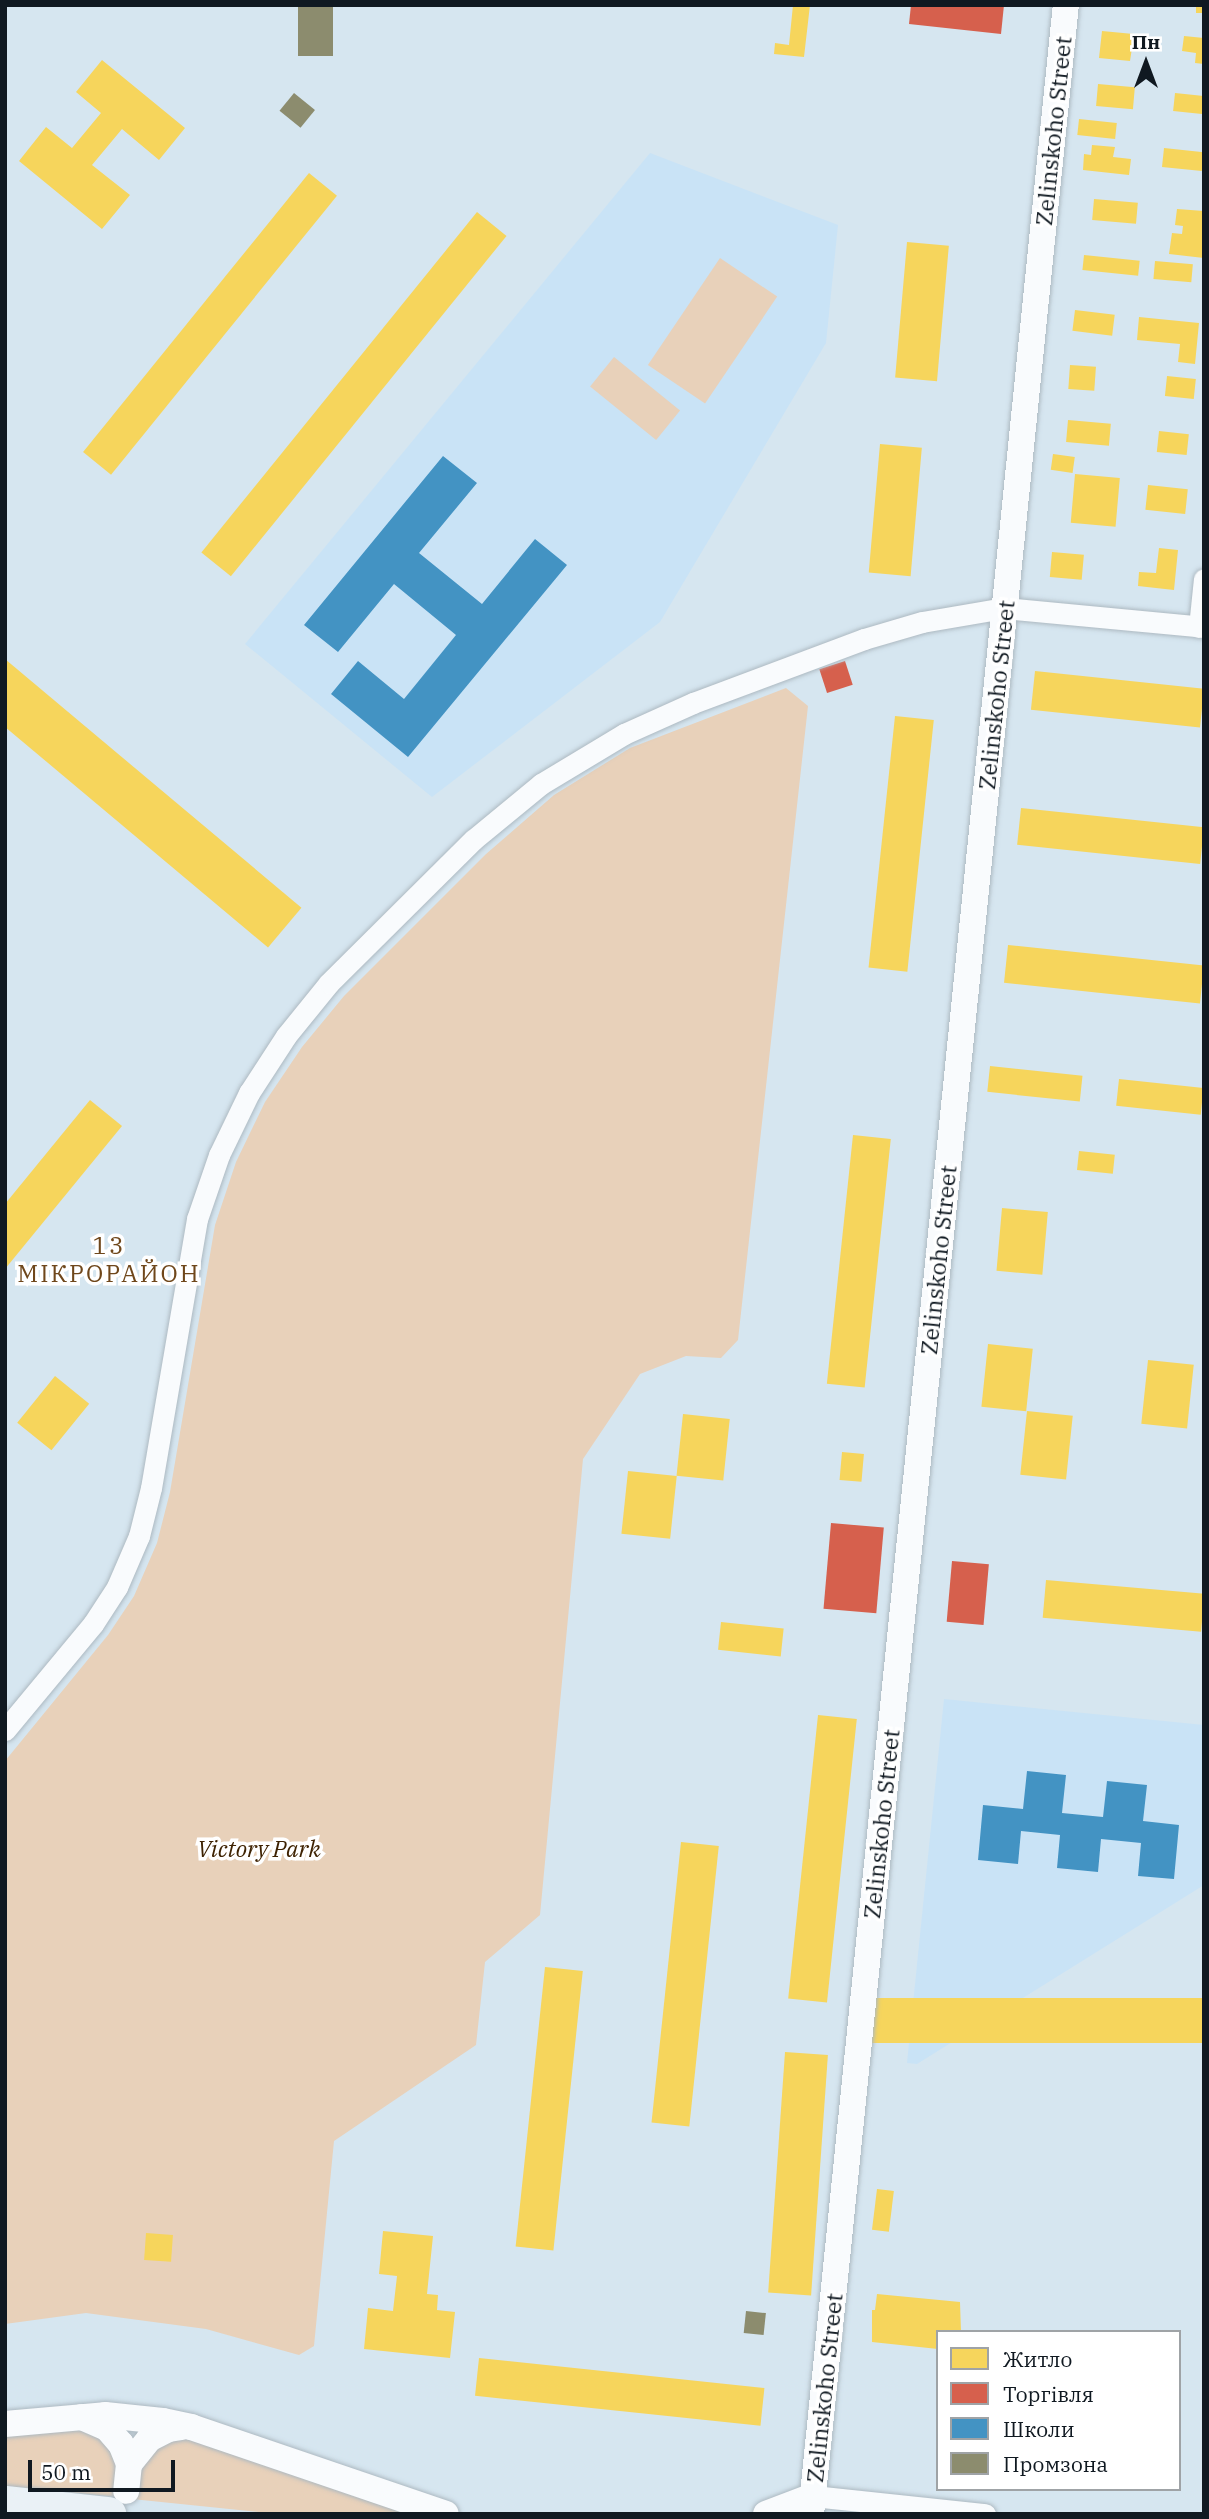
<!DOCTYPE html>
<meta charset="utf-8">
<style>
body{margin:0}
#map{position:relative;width:1209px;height:2519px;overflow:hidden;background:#d6e6f0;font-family:"IBM Plex Serif",serif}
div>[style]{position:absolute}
.built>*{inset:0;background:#c9e3f6}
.green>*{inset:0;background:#e8d1ba;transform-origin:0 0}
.homes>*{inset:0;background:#f6d55c;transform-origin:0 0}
.shops>*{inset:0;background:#d6604d;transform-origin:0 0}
.schools>*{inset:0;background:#4393c3}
.industry>*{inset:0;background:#8c8c6e;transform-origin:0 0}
.roads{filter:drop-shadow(0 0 2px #adb9c1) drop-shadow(0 0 2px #adb9c1)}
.minor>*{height:21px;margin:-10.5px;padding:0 10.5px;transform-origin:10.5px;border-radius:10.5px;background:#f9fbfd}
.tertiary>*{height:26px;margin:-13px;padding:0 13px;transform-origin:13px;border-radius:13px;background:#f9fbfd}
.trunk>*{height:35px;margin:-17.5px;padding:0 17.5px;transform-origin:17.5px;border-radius:17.5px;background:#eaf1f6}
span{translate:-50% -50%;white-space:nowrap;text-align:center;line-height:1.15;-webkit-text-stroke:7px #fff;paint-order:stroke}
.street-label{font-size:23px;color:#101921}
.park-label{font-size:23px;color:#3e2202;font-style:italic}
.neighbourhood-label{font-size:24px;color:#6f471b;letter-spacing:2px}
.frame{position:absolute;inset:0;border:7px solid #101921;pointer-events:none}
.legend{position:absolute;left:936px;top:2330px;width:245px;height:161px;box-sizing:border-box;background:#fff;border:2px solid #9fa3a6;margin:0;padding:9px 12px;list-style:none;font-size:21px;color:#101921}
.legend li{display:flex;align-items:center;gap:14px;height:35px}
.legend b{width:35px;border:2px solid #9fa3a6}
.north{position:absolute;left:1111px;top:28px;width:70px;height:70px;-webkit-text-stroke:5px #fff;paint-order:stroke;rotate:0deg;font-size:19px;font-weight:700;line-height:28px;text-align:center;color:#101921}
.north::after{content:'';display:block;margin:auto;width:24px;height:32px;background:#101921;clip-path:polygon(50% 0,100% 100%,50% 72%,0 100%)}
.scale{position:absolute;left:28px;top:2460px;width:147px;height:32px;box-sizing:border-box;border:4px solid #101921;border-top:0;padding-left:9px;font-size:21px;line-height:24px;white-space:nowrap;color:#101921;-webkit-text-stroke:5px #fff;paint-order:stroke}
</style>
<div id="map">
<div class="built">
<i style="clip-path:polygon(650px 153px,838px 225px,826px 343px,660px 622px,432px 797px,245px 644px)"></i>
<i style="clip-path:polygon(944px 1699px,1204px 1725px,1204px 1885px,917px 2064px,907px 2063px)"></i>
</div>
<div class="green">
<i style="left:720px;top:258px;width:69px;height:129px;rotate:34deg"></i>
<i style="left:614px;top:357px;width:85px;height:38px;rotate:39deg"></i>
<i style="clip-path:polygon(786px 688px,808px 706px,738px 1340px,721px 1358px,686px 1356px,640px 1374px,583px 1459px,540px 1915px,485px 1962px,476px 2045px,334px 2141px,314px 2346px,299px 2355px,206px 2329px,86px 2313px,5px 2324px,5px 1761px,108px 1635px,134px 1596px,157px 1543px,170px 1492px,215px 1225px,236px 1162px,265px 1102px,302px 1047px,344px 996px,486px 854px,554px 795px,630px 748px)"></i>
<i style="clip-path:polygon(93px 2430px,118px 2457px,118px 2497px,5px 2486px,5px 2432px)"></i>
<i style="clip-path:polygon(181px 2436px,426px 2514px,277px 2514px,132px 2499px,135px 2474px,148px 2452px)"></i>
</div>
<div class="homes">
<i style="clip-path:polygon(793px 5px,810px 5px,804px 57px,774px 54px,775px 43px,789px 45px)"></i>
<i style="left:1196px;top:5px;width:8px;height:8px"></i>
<i style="clip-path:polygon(1102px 31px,1144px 35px,1142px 49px,1132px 48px,1130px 61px,1099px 58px)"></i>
<i style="clip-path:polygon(1184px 36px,1204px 38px,1204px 64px,1195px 63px,1196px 53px,1182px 51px)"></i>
<i style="clip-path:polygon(102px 60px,185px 128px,159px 160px,122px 129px,92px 165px,130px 195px,102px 229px,19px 161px,46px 127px,72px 148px,101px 113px,76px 92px)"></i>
<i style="left:1098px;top:84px;width:37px;height:22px;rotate:5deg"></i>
<i style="left:1175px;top:93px;width:29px;height:18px;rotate:6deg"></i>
<i style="left:1079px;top:119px;width:38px;height:16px;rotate:6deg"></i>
<i style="clip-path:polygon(1092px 145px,1115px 147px,1113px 157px,1131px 159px,1129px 175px,1083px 170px,1084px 154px,1091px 155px)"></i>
<i style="left:1164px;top:148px;width:40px;height:19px;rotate:6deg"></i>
<i style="left:309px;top:173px;width:36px;height:359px;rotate:39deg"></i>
<i style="left:1094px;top:199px;width:44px;height:21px;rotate:5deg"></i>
<i style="clip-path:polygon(1177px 209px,1204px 211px,1204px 258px,1169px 254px,1172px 233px,1182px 234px,1183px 226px,1175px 225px)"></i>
<i style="left:477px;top:212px;width:38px;height:438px;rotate:39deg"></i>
<i style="left:907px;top:242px;width:42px;height:136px;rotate:5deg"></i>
<i style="left:1084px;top:255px;width:56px;height:15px;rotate:6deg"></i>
<i style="left:1155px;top:261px;width:38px;height:18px;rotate:5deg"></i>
<i style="left:1075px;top:310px;width:40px;height:21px;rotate:7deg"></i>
<i style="clip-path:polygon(1139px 317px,1199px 323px,1195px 364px,1178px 362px,1180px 344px,1137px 340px)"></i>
<i style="left:1070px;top:365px;width:26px;height:24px;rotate:4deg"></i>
<i style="left:1167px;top:376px;width:29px;height:20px;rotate:6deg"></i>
<i style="left:1068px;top:420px;width:43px;height:22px;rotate:5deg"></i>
<i style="left:1159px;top:431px;width:30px;height:21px;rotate:6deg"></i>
<i style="left:880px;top:444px;width:42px;height:129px;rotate:5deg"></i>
<i style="left:1053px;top:454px;width:22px;height:16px;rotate:8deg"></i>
<i style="left:1075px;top:474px;width:45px;height:49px;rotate:5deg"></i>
<i style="left:1148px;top:485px;width:40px;height:25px;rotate:6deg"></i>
<i style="clip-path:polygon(1159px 548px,1178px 550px,1174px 590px,1138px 586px,1139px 572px,1156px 573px)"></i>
<i style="left:1052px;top:552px;width:32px;height:25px;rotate:5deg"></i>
<i style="left:5px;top:659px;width:387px;height:52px;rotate:40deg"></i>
<i style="left:1035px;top:671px;width:170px;height:39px;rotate:6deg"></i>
<i style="left:895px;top:716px;width:39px;height:253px;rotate:6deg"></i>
<i style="left:1021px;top:808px;width:184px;height:37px;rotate:6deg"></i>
<i style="left:1008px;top:945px;width:197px;height:38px;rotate:6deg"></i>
<i style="left:990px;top:1066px;width:93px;height:26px;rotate:6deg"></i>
<i style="left:1119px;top:1079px;width:85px;height:27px;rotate:6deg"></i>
<i style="clip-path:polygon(90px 1100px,122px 1126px,5px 1269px,5px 1204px)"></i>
<i style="left:853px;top:1135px;width:38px;height:250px;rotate:6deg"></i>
<i style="left:1079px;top:1151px;width:36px;height:19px;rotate:6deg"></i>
<i style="left:1002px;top:1208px;width:46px;height:63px;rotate:5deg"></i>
<i style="left:988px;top:1344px;width:45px;height:63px;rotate:6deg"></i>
<i style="left:1148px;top:1360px;width:46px;height:64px;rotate:6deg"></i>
<i style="left:55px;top:1376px;width:44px;height:60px;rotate:39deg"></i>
<i style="left:1027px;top:1411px;width:46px;height:64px;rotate:6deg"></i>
<i style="left:683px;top:1414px;width:47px;height:62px;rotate:6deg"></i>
<i style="left:842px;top:1452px;width:22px;height:28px;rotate:5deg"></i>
<i style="left:628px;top:1471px;width:49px;height:63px;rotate:6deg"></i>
<i style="left:1046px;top:1580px;width:159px;height:38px;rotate:5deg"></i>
<i style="left:721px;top:1622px;width:63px;height:28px;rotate:6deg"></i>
<i style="left:818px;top:1715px;width:39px;height:285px;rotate:6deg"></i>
<i style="left:681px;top:1842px;width:38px;height:282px;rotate:6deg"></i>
<i style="left:545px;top:1967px;width:38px;height:281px;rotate:6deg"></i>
<i style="left:1204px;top:1998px;width:45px;height:340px;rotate:90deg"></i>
<i style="left:785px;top:2052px;width:43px;height:241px;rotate:4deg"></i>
<i style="left:877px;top:2189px;width:17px;height:41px;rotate:7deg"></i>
<i style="clip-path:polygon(383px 2231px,433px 2236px,427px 2294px,438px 2295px,437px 2310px,455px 2312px,450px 2358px,364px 2349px,368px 2308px,393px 2311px,397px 2276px,379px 2274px)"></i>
<i style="left:146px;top:2233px;width:27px;height:27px;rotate:4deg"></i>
<i style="clip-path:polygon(877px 2294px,960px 2302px,961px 2332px,938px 2332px,938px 2349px,872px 2342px,872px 2310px,875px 2310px)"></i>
<i style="left:479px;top:2358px;width:287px;height:38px;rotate:6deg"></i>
</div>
<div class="shops">
<i style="clip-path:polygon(911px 5px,1004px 5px,1001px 34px,909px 24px)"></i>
<i style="left:845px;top:661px;width:25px;height:27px;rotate:72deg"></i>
<i style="left:831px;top:1523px;width:53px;height:86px;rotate:5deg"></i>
<i style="left:952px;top:1561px;width:37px;height:61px;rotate:5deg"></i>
</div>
<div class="schools">
<i style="clip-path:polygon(443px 456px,477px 483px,419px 553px,482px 604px,535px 539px,567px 565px,408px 757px,331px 694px,358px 661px,404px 699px,456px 635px,394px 584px,338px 652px,304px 625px)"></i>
<i style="clip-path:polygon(1027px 1771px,1066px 1775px,1062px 1813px,1103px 1817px,1107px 1781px,1147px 1785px,1143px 1821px,1179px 1825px,1174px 1879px,1138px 1876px,1141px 1843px,1101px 1839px,1098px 1872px,1057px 1868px,1060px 1835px,1021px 1831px,1018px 1864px,978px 1860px,983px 1805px,1023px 1809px)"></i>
</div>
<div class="industry">
<i style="left:298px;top:5px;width:35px;height:51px"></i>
<i style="left:294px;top:93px;width:27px;height:23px;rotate:39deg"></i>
<i style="left:746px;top:2311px;width:20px;height:22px;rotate:6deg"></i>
</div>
<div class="roads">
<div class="minor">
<i style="left:1199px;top:627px;width:48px;rotate:-84.1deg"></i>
<i style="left:5px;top:1730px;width:138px;rotate:-50.3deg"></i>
<i style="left:93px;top:1624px;width:44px;rotate:-57deg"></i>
<i style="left:117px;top:1587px;width:56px;rotate:-66.7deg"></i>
<i style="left:139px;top:1536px;width:49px;rotate:-76deg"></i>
<i style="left:151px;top:1488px;width:273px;rotate:-80.3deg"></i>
<i style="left:197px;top:1219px;width:68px;rotate:-71deg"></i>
<i style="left:219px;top:1155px;width:69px;rotate:-64.2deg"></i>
<i style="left:249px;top:1093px;width:68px;rotate:-57deg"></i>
<i style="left:286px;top:1036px;width:68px;rotate:-50.9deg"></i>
<i style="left:329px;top:983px;width:203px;rotate:-44.8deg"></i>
<i style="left:473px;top:840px;width:88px;rotate:-39.5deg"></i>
<i style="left:541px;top:784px;width:97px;rotate:-31.1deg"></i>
<i style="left:624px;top:734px;width:76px;rotate:-24.2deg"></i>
<i style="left:693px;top:703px;width:183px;rotate:-20.5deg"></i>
<i style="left:864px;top:639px;width:60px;rotate:-16.3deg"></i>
<i style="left:922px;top:622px;width:83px;rotate:-9.7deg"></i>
<i style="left:1004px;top:608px;width:201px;rotate:5.4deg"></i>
<i style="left:813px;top:2496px;width:173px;rotate:6deg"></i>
</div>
<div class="tertiary">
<i style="left:82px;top:2417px;width:27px;rotate:24deg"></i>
<i style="left:107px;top:2428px;width:21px;rotate:49deg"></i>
<i style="left:121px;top:2444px;width:22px;rotate:68deg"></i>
<i style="left:129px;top:2464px;width:27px;rotate:96deg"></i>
<i style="left:5px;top:2424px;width:100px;rotate:-5.1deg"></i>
<i style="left:105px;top:2415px;width:58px;rotate:5.9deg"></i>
<i style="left:163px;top:2421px;width:29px;rotate:12deg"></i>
<i style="left:191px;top:2427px;width:269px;rotate:18.8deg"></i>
<i style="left:129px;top:2464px;width:32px;rotate:-51deg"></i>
<i style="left:149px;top:2439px;width:22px;rotate:-27deg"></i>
<i style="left:169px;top:2429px;width:13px;rotate:-9deg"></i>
<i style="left:766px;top:2514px;width:50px;rotate:-21deg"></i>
<i style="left:811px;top:2514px;width:2522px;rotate:-84.2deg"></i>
</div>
<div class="trunk">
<i style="left:5px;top:2503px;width:104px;rotate:6.1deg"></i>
</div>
</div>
<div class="street-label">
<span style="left:1053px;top:131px;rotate:-84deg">Zelinskoho Street</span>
<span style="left:996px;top:695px;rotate:-84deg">Zelinskoho Street</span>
<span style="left:938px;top:1260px;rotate:-84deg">Zelinskoho Street</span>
<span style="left:881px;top:1824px;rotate:-84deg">Zelinskoho Street</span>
<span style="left:824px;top:2388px;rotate:-84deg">Zelinskoho Street</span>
</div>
<div class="park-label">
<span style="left:259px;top:1848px">Victory Park</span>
</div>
<div class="neighbourhood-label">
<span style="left:109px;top:1260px">13<br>МІКРОРАЙОН</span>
</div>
<div class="frame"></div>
<ul class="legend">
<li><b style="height:19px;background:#f6d55c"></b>Житло</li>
<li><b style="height:19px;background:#d6604d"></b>Торгівля</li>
<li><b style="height:19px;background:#4393c3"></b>Школи</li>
<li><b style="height:19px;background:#8c8c6e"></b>Промзона</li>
</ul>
<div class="north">Пн</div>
<div class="scale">50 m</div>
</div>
